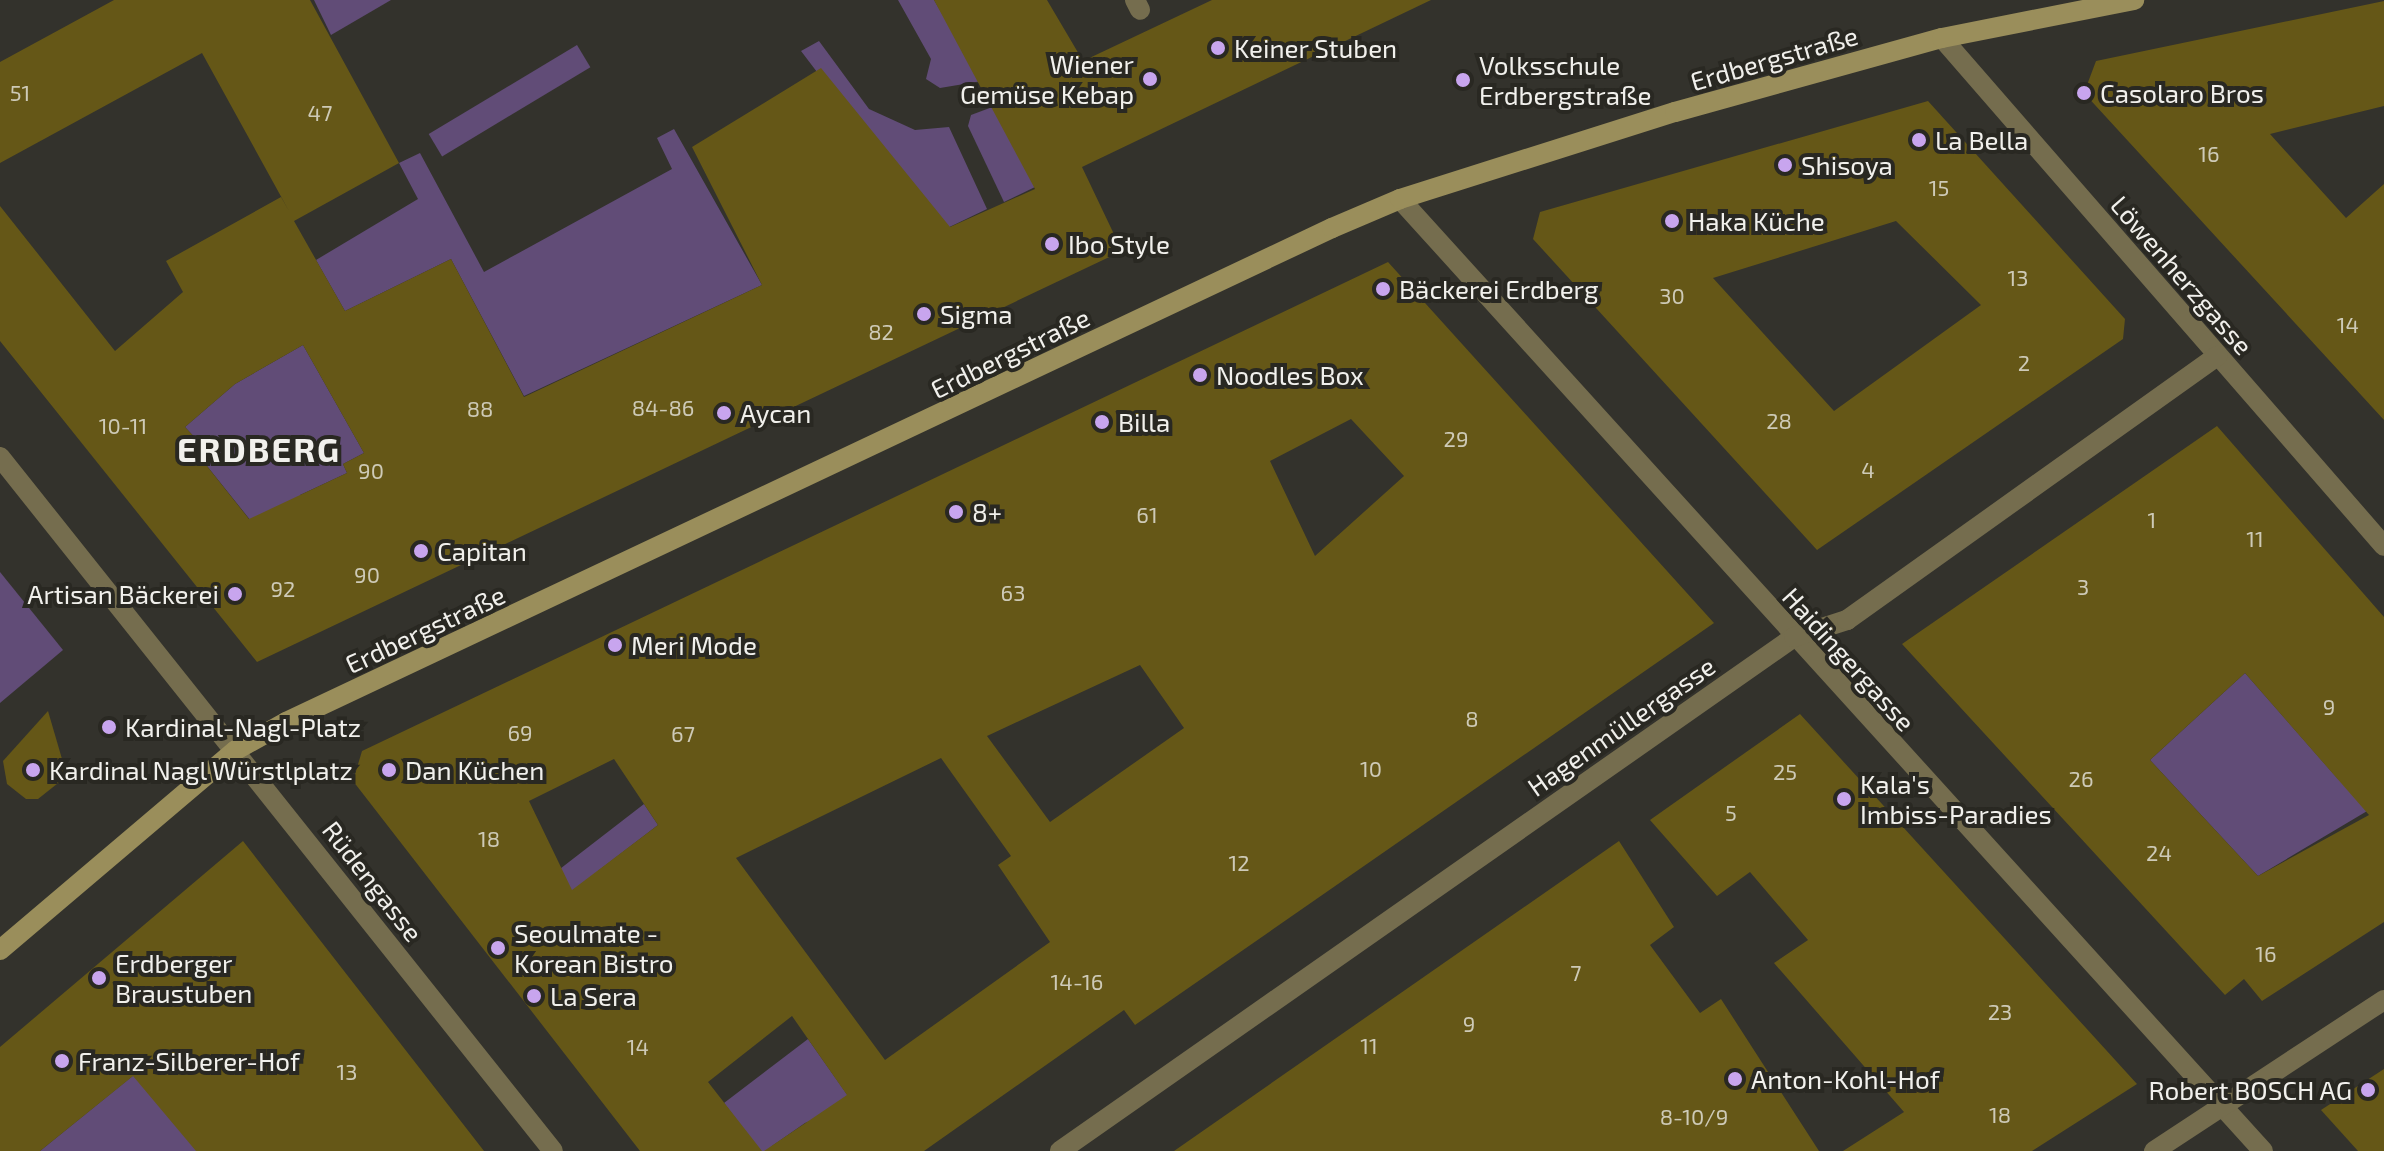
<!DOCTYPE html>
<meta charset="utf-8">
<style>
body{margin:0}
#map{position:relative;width:2384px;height:1151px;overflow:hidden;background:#33322c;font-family:"Exo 2",sans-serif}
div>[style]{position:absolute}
.green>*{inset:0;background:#614c77;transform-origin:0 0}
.building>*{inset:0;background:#655717}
.street>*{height:20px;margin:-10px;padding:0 10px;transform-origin:10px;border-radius:10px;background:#756d4e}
.secondary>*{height:20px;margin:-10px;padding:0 10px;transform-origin:10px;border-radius:10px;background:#9a8e5b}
.dots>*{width:22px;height:22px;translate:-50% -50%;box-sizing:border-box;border:4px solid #292822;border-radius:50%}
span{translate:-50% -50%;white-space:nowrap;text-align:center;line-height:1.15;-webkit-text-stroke:8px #292822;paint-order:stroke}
.number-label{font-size:22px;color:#cecab7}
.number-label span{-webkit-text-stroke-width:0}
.poi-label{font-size:26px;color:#f1f0ec}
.left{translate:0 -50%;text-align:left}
.right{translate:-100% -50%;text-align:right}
.street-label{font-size:26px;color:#f1f0ec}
.district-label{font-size:34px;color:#f1f0ec;font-weight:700;letter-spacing:2px}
</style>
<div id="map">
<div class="green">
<i style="clip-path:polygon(314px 0,391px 0,331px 35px)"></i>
<i style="clip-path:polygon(898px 0,934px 0,982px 81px,940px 88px,926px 79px,931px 59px)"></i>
<i style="clip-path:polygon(819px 41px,869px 109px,915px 130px,949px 127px,987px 209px,939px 232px,801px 51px)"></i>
<i style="left:577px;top:45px;width:26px;height:173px;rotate:59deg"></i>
<i style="clip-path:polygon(995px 106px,1035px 187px,1004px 202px,968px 126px,971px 115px)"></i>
<i style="clip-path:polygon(674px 129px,762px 285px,524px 396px,451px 259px,345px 311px,316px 260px,418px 199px,399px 163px,420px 153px,484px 272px,672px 169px,657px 138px)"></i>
<i style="clip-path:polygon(303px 345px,364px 453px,343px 464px,347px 473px,300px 495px,312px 523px,271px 546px,191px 446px,197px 440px,185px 427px,235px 384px)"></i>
<i style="clip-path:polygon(0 572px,63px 650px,0 703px)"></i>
<i style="clip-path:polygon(2245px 673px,2338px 779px,2384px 801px,2258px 876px,2150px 760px)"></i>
<i style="clip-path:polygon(644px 804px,658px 825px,598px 871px,574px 913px,556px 872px)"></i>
<i style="clip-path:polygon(808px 1039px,853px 1103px,805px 1123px,772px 1146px,775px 1151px,760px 1151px,724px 1103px)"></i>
<i style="clip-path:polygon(135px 1074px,197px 1151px,40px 1151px)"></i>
</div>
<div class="building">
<i style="clip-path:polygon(evenodd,114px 0,310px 0,399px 163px,294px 221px,345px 311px,451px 259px,524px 397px,762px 285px,692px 147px,821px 68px,950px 227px,1035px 189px,934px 0,1047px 0,1083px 61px,1212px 0,1431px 0,1082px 167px,1122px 251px,257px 662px,0 341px,0 206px,115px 351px,183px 292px,166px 261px,281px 197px,289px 211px,202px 53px,0 163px,0 62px,114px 0,303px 345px,364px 453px,343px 464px,347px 473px,249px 519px,191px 446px,197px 440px,185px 427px,235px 384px,303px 345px)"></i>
<i style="clip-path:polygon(2384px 1px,2384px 106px,2270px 134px,2346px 218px,2384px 184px,2384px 420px,2084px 93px,2096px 61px)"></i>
<i style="clip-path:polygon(evenodd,1928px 101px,2125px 319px,2123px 339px,1817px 550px,1533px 239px,1540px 212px,1928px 101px,1896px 221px,1981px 305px,1834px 411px,1713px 278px,1896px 221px)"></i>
<i style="clip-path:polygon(evenodd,1388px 262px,1714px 623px,1135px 1025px,1124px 1010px,924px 1151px,764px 1151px,847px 1095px,792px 1016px,708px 1082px,762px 1151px,640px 1151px,353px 781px,362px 751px,1388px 262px,1351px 419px,1404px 476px,1315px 556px,1270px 461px,1351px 419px,1388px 262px,1140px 665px,1184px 728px,1050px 822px,987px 736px,1140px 665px,1388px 262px,941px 758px,1011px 856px,998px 865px,1050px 942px,885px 1060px,736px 858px,941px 758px,1388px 262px,614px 759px,658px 825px,572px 890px,529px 801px,614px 759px)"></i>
<i style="clip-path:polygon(evenodd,2217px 426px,2384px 617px,2384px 922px,2262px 1001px,2244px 979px,2225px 995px,1902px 644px,2217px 426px,2245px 673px,2369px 815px,2258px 876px,2150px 760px,2245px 673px)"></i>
<i style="clip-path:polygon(48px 711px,67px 776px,38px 799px,26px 799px,7px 784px,3px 761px)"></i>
<i style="clip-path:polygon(1800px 714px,1944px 872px,2137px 1084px,2032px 1151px,1843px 1151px,1904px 1112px,1774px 963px,1808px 940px,1750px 872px,1717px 896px,1650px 820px)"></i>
<i style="clip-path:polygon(243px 841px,484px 1151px,196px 1151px,133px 1076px,40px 1151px,0 1151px,0 1047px)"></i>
<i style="clip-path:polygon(1619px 841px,1674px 927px,1650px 945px,1700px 1013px,1721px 999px,1819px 1151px,1174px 1151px)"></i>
<i style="clip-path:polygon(2384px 1069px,2384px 1151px,2358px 1151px,2321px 1110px)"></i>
</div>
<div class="street">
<i style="left:1135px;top:0;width:11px;rotate:63deg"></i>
<i style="left:1942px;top:38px;width:673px;rotate:48.97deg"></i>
<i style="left:1400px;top:199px;width:1285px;rotate:47.81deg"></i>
<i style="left:0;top:457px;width:887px;rotate:51.45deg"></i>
<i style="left:1060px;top:1151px;width:896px;rotate:-35deg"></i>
<i style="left:1794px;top:637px;width:56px;rotate:-17.8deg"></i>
<i style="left:1847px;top:620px;width:455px;rotate:-35.5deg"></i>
<i style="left:2154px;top:1151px;width:275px;rotate:-33.3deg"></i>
</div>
<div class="secondary">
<i style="left:0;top:950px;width:309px;rotate:-40.3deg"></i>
<i style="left:236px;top:750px;width:57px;rotate:-29.2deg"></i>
<i style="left:286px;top:722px;width:1157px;rotate:-25.28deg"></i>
<i style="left:1332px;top:228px;width:74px;rotate:-23.1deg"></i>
<i style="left:1400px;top:199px;width:288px;rotate:-17.6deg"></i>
<i style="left:1675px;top:112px;width:277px;rotate:-15.5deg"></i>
<i style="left:1942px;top:38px;width:196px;rotate:-11.2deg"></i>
</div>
<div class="dots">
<i style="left:1218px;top:48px;background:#c8a5ee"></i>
<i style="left:1150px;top:79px;background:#c8a5ee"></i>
<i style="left:1463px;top:80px;background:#c8a5ee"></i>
<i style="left:2084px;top:93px;background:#c8a5ee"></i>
<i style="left:1919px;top:140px;background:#c8a5ee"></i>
<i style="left:1785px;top:165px;background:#c8a5ee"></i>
<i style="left:1672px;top:221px;background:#c8a5ee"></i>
<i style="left:1052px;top:244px;background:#c8a5ee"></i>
<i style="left:1383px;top:289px;background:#c8a5ee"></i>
<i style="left:924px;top:314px;background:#c8a5ee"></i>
<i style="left:1200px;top:375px;background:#c8a5ee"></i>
<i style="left:724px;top:413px;background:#c8a5ee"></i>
<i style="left:1102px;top:422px;background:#c8a5ee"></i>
<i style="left:956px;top:512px;background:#c8a5ee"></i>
<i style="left:421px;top:551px;background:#c8a5ee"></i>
<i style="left:235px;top:594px;background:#c8a5ee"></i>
<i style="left:615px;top:645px;background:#c8a5ee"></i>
<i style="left:109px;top:727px;background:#c8a5ee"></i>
<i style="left:33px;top:770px;background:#c8a5ee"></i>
<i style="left:389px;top:770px;background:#c8a5ee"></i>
<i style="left:1844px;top:799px;background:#c8a5ee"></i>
<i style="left:498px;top:948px;background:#c8a5ee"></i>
<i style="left:99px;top:978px;background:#c8a5ee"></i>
<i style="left:534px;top:996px;background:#c8a5ee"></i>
<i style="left:62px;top:1061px;background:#c8a5ee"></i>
<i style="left:1735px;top:1079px;background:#c8a5ee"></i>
<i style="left:2368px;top:1090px;background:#c8a5ee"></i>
</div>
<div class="number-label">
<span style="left:20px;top:93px">51</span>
<span style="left:320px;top:113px">47</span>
<span style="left:2209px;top:154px">16</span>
<span style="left:1939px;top:188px">15</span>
<span style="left:2018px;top:278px">13</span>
<span style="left:1672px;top:296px">30</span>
<span style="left:2348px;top:325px">14</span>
<span style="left:881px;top:332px">82</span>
<span style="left:2024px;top:363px">2</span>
<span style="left:663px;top:408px">84-86</span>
<span style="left:480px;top:409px">88</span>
<span style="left:1779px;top:421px">28</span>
<span style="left:123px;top:426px">10-11</span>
<span style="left:1456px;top:439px">29</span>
<span style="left:1868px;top:470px">4</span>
<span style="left:371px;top:471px">90</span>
<span style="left:1147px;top:515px">61</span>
<span style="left:2152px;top:520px">1</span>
<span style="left:2255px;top:539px">11</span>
<span style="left:367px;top:575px">90</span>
<span style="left:2083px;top:587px">3</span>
<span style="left:283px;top:589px">92</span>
<span style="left:1013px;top:593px">63</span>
<span style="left:2329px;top:707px">9</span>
<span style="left:1472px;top:719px">8</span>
<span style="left:520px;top:733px">69</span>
<span style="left:683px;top:734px">67</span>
<span style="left:1371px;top:769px">10</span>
<span style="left:1785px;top:772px">25</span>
<span style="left:2081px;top:779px">26</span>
<span style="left:1731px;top:813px">5</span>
<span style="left:489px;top:839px">18</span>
<span style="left:2159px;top:853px">24</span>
<span style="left:1239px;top:863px">12</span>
<span style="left:2266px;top:954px">16</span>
<span style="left:1576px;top:973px">7</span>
<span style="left:1077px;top:982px">14-16</span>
<span style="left:2000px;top:1012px">23</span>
<span style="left:1469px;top:1024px">9</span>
<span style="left:1369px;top:1046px">11</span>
<span style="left:638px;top:1047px">14</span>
<span style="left:347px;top:1072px">13</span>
<span style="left:2000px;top:1115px">18</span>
<span style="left:1694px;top:1117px">8-10/9</span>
</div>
<div class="poi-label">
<span class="left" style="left:1234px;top:48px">Keiner Stuben</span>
<span class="right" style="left:1134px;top:79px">Wiener<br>Gemüse Kebap</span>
<span class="left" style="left:1479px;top:80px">Volksschule<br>Erdbergstraße</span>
<span class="left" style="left:2100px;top:93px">Casolaro Bros</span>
<span class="left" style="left:1935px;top:140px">La Bella</span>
<span class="left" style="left:1801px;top:165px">Shisoya</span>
<span class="left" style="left:1688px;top:221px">Haka Küche</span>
<span class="left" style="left:1068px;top:244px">Ibo Style</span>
<span class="left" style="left:1399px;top:289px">Bäckerei Erdberg</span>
<span class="left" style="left:940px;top:314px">Sigma</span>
<span class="left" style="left:1216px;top:375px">Noodles Box</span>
<span class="left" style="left:740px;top:413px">Aycan</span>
<span class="left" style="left:1118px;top:422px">Billa</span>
<span class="left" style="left:972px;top:512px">8+</span>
<span class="left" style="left:437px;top:551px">Capitan</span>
<span class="right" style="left:219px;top:594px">Artisan Bäckerei</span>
<span class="left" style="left:631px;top:645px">Meri Mode</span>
<span class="left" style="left:125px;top:727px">Kardinal-Nagl-Platz</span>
<span class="left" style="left:49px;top:770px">Kardinal Nagl Würstlplatz</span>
<span class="left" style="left:405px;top:770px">Dan Küchen</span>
<span class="left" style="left:1860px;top:799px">Kala's<br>Imbiss-Paradies</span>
<span class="left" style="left:514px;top:948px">Seoulmate -<br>Korean Bistro</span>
<span class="left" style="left:115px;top:978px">Erdberger<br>Braustuben</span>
<span class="left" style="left:550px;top:996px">La Sera</span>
<span class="left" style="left:78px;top:1061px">Franz-Silberer-Hof</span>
<span class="left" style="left:1751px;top:1079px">Anton-Kohl-Hof</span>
<span class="right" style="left:2352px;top:1090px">Robert BOSCH AG</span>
</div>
<div class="street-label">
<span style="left:1774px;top:58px;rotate:-16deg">Erdbergstraße</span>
<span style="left:2182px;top:275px;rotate:49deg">Löwenherzgasse</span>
<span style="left:1010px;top:353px;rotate:-26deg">Erdbergstraße</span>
<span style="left:425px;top:629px;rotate:-25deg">Erdbergstraße</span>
<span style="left:1849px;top:659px;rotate:48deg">Haidingergasse</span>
<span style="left:1621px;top:726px;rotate:-35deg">Hagenmüllergasse</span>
<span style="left:373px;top:881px;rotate:52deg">Rüdengasse</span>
</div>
<div class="district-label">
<span style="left:259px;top:449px">ERDBERG</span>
</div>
</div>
